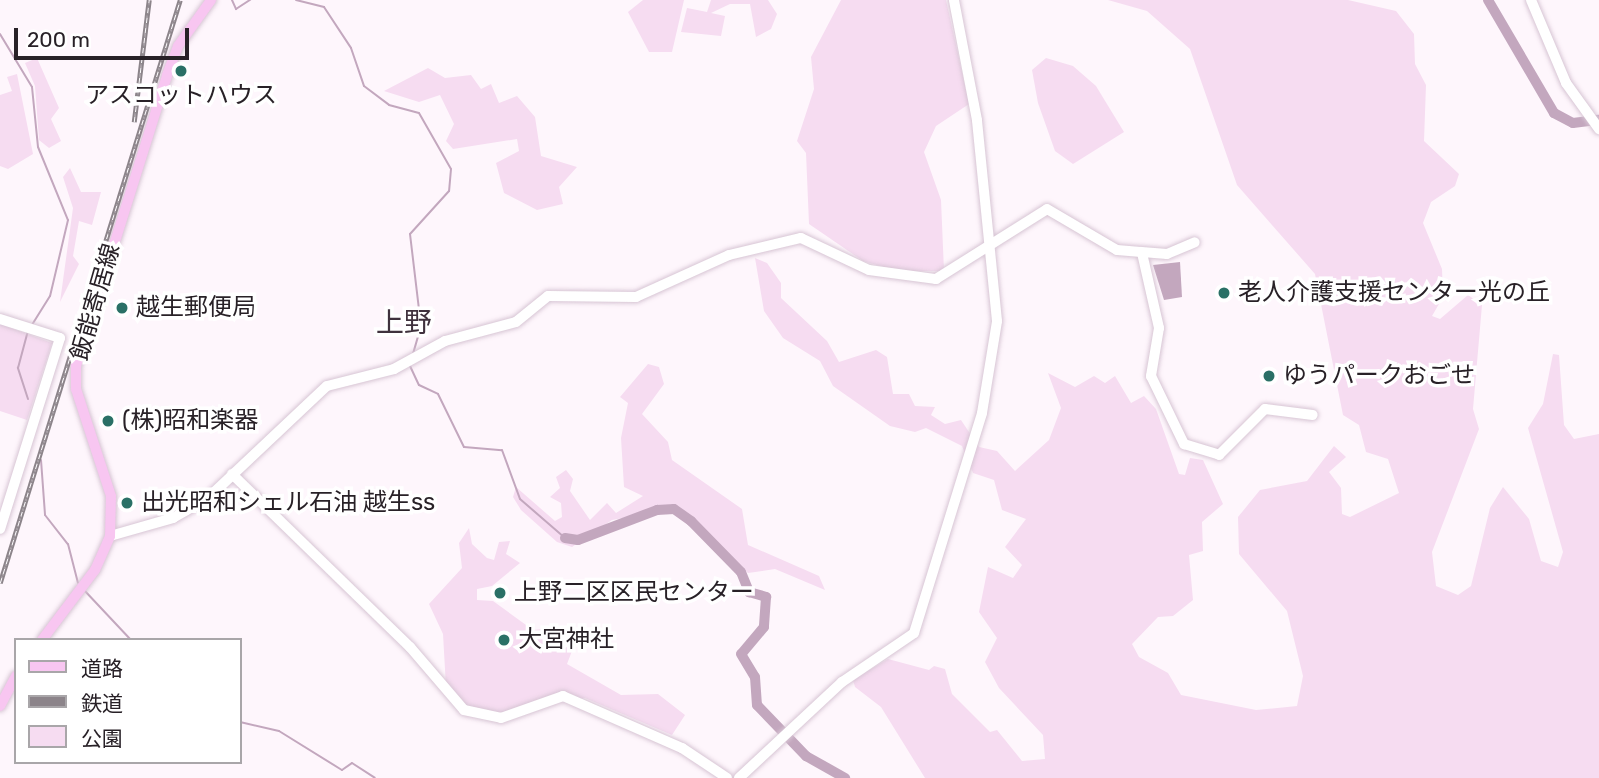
<!DOCTYPE html>
<meta charset="utf-8">
<style>
body{margin:0}
#map{position:relative;width:1599px;height:778px;overflow:hidden;background:#fef6fc;font-family:Rubik,"Noto Sans JP",sans-serif}
div>[style]{position:absolute}
.green>*{inset:0;background:#f6dcf1}
.water>*{inset:0;background:#c3a7be}
.stream>*{height:2px;margin:-1px;padding:0 1px;transform-origin:1px;border-radius:1px;background:#c3a7be}
.river>*{height:10px;margin:-5px;padding:0 5px;transform-origin:5px;border-radius:5px;background:#c3a7be}
.roads{filter:drop-shadow(0 0 2px #d7c5d4) drop-shadow(0 0 2px #d7c5d4)}
.secondary>*{height:10px;margin:-5px;padding:0 5px;transform-origin:5px;border-radius:5px;background:#fff}
.primary>*{height:10px;margin:-5px;padding:0 5px;transform-origin:5px;border-radius:5px;background:#f8c6f1}
.rail>*{height:4.5px;margin-top:-2.25px;transform-origin:0;background:repeating-linear-gradient(90deg,#fff 0 5px,#8c848a 0 10px);box-sizing:border-box;border-block:2px solid #8c848a}
.dots>*{width:19px;height:19px;translate:-50% -50%;box-sizing:border-box;border:4px solid #fff;border-radius:50%}
span{translate:-50% -50%;white-space:nowrap;text-align:center;line-height:1.15;-webkit-text-stroke:7px #fff;paint-order:stroke}
.poi-label{font-size:24px;color:#282127}
.left{translate:0 -50%;text-align:left}
.street-label{font-size:24px;color:#282127}
.quarter-label{font-size:28px;color:#3f313d}
.legend{position:absolute;left:14px;top:638px;width:228px;height:126px;box-sizing:border-box;background:#fff;border:2px solid #a9a6a9;margin:0;padding:9px 12px;list-style:none;font-size:21px;color:#282127}
.legend li{display:flex;align-items:center;gap:14px;height:35px}
.legend b{width:35px;border:2px solid #a9a6a9}
.scale{position:absolute;left:14px;top:28px;width:175px;height:32px;box-sizing:border-box;border:4px solid #282127;border-top:0;padding-left:9px;font-size:21px;line-height:24px;white-space:nowrap;color:#282127;-webkit-text-stroke:5px #fff;paint-order:stroke}
</style>
<div id="map">
<div class="green">
<i style="clip-path:polygon(643px 0,684px 0,672px 52px,649px 52px,628px 12px)"></i>
<i style="clip-path:polygon(711px 0,768px 0,777px 14px,771px 29px,756px 37px,750px 4px,730px 4px,711px 13px,725px 16px,721px 36px,681px 32px,687px 8px,707px 12px)"></i>
<i style="clip-path:polygon(841px 0,946px 0,969px 104px,936px 126px,924px 152px,941px 200px,944px 271px,897px 271px,863px 261px,809px 224px,806px 153px,797px 141px,814px 89px,811px 57px)"></i>
<i style="clip-path:polygon(1108px 0,1348px 0,1396px 11px,1414px 34px,1415px 64px,1426px 85px,1424px 141px,1459px 174px,1455px 186px,1431px 202px,1423px 223px,1442px 269px,1443px 297px,1432px 316px,1440px 319px,1468px 295px,1482px 305px,1473px 409px,1479px 429px,1432px 552px,1436px 586px,1458px 595px,1471px 586px,1490px 508px,1503px 487px,1529px 519px,1541px 561px,1558px 567px,1563px 552px,1528px 428px,1543px 404px,1553px 354px,1559px 355px,1564px 425px,1574px 439px,1599px 434px,1599px 778px,925px 778px,881px 707px,855px 687px,853px 680px,888px 659px,929px 670px,934px 666px,945px 669px,952px 694px,990px 732px,997px 730px,1022px 761px,1045px 759px,1043px 735px,999px 688px,985px 662px,997px 638px,979px 612px,988px 567px,1013px 578px,1022px 565px,1005px 547px,1026px 519px,1002px 510px,994px 480px,973px 473px,962px 446px,926px 428px,915px 432px,890px 426px,833px 386px,820px 361px,783px 338px,764px 311px,755px 258px,767px 263px,781px 283px,781px 298px,827px 341px,839px 362px,876px 350px,887px 357px,893px 394px,909px 394px,915px 406px,935px 407px,931px 415px,945px 424px,961px 420px,979px 447px,997px 451px,1015px 471px,1049px 440px,1061px 408px,1048px 373px,1075px 387px,1094px 376px,1105px 383px,1115px 376px,1131px 403px,1144px 396px,1156px 409px,1179px 474px,1185px 475px,1190px 458px,1203px 460px,1223px 504px,1202px 522px,1203px 551px,1189px 555px,1193px 600px,1173px 616px,1158px 617px,1132px 644px,1139px 657px,1168px 673px,1181px 695px,1256px 710px,1297px 706px,1303px 676px,1287px 611px,1239px 554px,1238px 517px,1260px 490px,1307px 481px,1334px 446px,1346px 457px,1329px 472px,1341px 488px,1342px 514px,1350px 517px,1399px 493px,1388px 459px,1366px 452px,1359px 425px,1343px 415px,1315px 274px,1237px 185px,1190px 49px,1147px 11px)"></i>
<i style="clip-path:polygon(37px 58px,59px 108px,51px 119px,61px 141px,49px 148px,39px 140px,35px 86px,25px 63px)"></i>
<i style="clip-path:polygon(1046px 58px,1073px 66px,1096px 86px,1124px 132px,1073px 164px,1055px 151px,1038px 103px,1032px 70px)"></i>
<i style="clip-path:polygon(428px 68px,445px 78px,471px 75px,481px 89px,491px 84px,499px 103px,517px 96px,535px 117px,541px 156px,577px 167px,559px 187px,563px 204px,537px 210px,504px 193px,496px 163px,519px 151px,517px 139px,453px 149px,446px 141px,454px 124px,440px 95px,419px 102px,384px 91px)"></i>
<i style="clip-path:polygon(17px 74px,33px 154px,8px 169px,0 166px,0 95px,12px 91px,7px 77px)"></i>
<i style="clip-path:polygon(70px 168px,81px 192px,101px 192px,92px 225px,79px 221px,73px 256px,79px 264px,60px 302px,73px 208px,63px 177px)"></i>
<i style="clip-path:polygon(0 324px,52px 343px,27px 420px,0 411px)"></i>
<i style="clip-path:polygon(648px 364px,659px 367px,664px 384px,642px 414px,668px 442px,672px 460px,742px 509px,748px 545px,819px 576px,825px 590px,775px 569px,748px 573px,677px 508px,612px 520px,572px 547px,557px 542px,521px 510px,513px 497px,516px 487px,555px 521px,562px 517px,561px 503px,550px 497px,560px 488px,556px 477px,566px 470px,573px 479px,570px 491px,590px 520px,607px 503px,616px 513px,643px 496px,624px 487px,621px 438px,628px 403px,620px 397px)"></i>
<i style="clip-path:polygon(469px 528px,472px 544px,487px 558px,494px 560px,499px 542px,510px 541px,506px 554px,520px 563px,492px 586px,477px 589px,477px 600px,493px 601px,533px 630px,572px 626px,575px 643px,567px 664px,621px 695px,658px 694px,685px 715px,672px 735px,585px 698px,497px 713px,465px 705px,446px 687px,443px 634px,429px 604px,462px 568px,459px 543px)"></i>
</div>
<div class="water">
<i style="clip-path:polygon(1180px 262px,1182px 297px,1164px 300px,1153px 265px)"></i>
</div>
<div class="stream">
<i style="left:232px;top:0;width:10px;rotate:66deg"></i>
<i style="left:236px;top:9px;width:17px;rotate:-33deg"></i>
<i style="left:296px;top:0;width:29px;rotate:14deg"></i>
<i style="left:324px;top:7px;width:49px;rotate:56.6deg"></i>
<i style="left:351px;top:48px;width:40px;rotate:71.1deg"></i>
<i style="left:364px;top:86px;width:31px;rotate:37deg"></i>
<i style="left:389px;top:105px;width:31px;rotate:15deg"></i>
<i style="left:419px;top:113px;width:64px;rotate:60.3deg"></i>
<i style="left:451px;top:169px;width:22px;rotate:95deg"></i>
<i style="left:449px;top:191px;width:58px;rotate:132.2deg"></i>
<i style="left:410px;top:234px;width:93px;rotate:83.2deg"></i>
<i style="left:421px;top:326px;width:29px;rotate:106deg"></i>
<i style="left:0;top:34px;width:62px;rotate:58.9deg"></i>
<i style="left:32px;top:87px;width:60px;rotate:84.3deg"></i>
<i style="left:38px;top:147px;width:79px;rotate:67.7deg"></i>
<i style="left:68px;top:220px;width:78px;rotate:103.3deg"></i>
<i style="left:50px;top:296px;width:36px;rotate:122deg"></i>
<i style="left:410px;top:366px;width:21px;rotate:65deg"></i>
<i style="left:419px;top:385px;width:21px;rotate:25deg"></i>
<i style="left:438px;top:394px;width:59px;rotate:63.9deg"></i>
<i style="left:464px;top:447px;width:38px;rotate:5deg"></i>
<i style="left:502px;top:450px;width:52px;rotate:69.8deg"></i>
<i style="left:520px;top:499px;width:60px;rotate:40.9deg"></i>
<i style="left:28px;top:399px;width:33px;rotate:-108deg"></i>
<i style="left:18px;top:368px;width:38px;rotate:-75deg"></i>
<i style="left:41px;top:460px;width:55px;rotate:85.8deg"></i>
<i style="left:45px;top:515px;width:37px;rotate:52deg"></i>
<i style="left:68px;top:544px;width:40px;rotate:75.6deg"></i>
<i style="left:84px;top:590px;width:69px;rotate:46.8deg"></i>
<i style="left:240px;top:722px;width:40px;rotate:13deg"></i>
<i style="left:279px;top:731px;width:74px;rotate:31.8deg"></i>
<i style="left:342px;top:770px;width:12px;rotate:-35deg"></i>
<i style="left:352px;top:763px;width:27px;rotate:33deg"></i>
</div>
<div class="river">
<i style="left:1488px;top:0;width:131px;rotate:59.7deg"></i>
<i style="left:1554px;top:113px;width:21px;rotate:28deg"></i>
<i style="left:1573px;top:123px;width:26px;rotate:-7deg"></i>
<i style="left:565px;top:538px;width:13px;rotate:9deg"></i>
<i style="left:578px;top:540px;width:85px;rotate:-20.8deg"></i>
<i style="left:657px;top:510px;width:17px;rotate:-3deg"></i>
<i style="left:674px;top:509px;width:21px;rotate:35deg"></i>
<i style="left:691px;top:521px;width:71px;rotate:45.6deg"></i>
<i style="left:741px;top:572px;width:22px;rotate:68deg"></i>
<i style="left:749px;top:592px;width:18px;rotate:16deg"></i>
<i style="left:766px;top:597px;width:30px;rotate:94deg"></i>
<i style="left:764px;top:627px;width:35px;rotate:130deg"></i>
<i style="left:741px;top:654px;width:27px;rotate:59deg"></i>
<i style="left:755px;top:677px;width:28px;rotate:86deg"></i>
<i style="left:757px;top:705px;width:71px;rotate:46.1deg"></i>
<i style="left:806px;top:756px;width:45px;rotate:29.4deg"></i>
</div>
<div class="roads">
<div class="secondary">
<i style="left:1531px;top:0;width:90px;rotate:67.1deg"></i>
<i style="left:1566px;top:83px;width:57px;rotate:54.3deg"></i>
<i style="left:1142px;top:253px;width:77px;rotate:77.2deg"></i>
<i style="left:1159px;top:328px;width:49px;rotate:99.5deg"></i>
<i style="left:1151px;top:376px;width:76px;rotate:64.1deg"></i>
<i style="left:1184px;top:444px;width:37px;rotate:17deg"></i>
<i style="left:1219px;top:455px;width:65px;rotate:-45deg"></i>
<i style="left:1265px;top:409px;width:48px;rotate:7.1deg"></i>
<i style="left:0;top:319px;width:63px;rotate:17.6deg"></i>
<i style="left:60px;top:338px;width:200px;rotate:107.4deg"></i>
<i style="left:232px;top:474px;width:248px;rotate:44.2deg"></i>
<i style="left:410px;top:647px;width:83px;rotate:49.4deg"></i>
<i style="left:464px;top:710px;width:38px;rotate:12deg"></i>
<i style="left:501px;top:718px;width:66px;rotate:-19.5deg"></i>
<i style="left:563px;top:696px;width:130px;rotate:23.6deg"></i>
<i style="left:682px;top:748px;width:54px;rotate:33.7deg"></i>
<i style="left:110px;top:536px;width:66px;rotate:-15.9deg"></i>
<i style="left:173px;top:518px;width:40px;rotate:-29.7deg"></i>
<i style="left:208px;top:498px;width:163px;rotate:-43.3deg"></i>
<i style="left:327px;top:386px;width:69px;rotate:-14.2deg"></i>
<i style="left:394px;top:369px;width:58px;rotate:-28.8deg"></i>
<i style="left:445px;top:341px;width:73px;rotate:-15deg"></i>
<i style="left:516px;top:322px;width:41px;rotate:-39.1deg"></i>
<i style="left:548px;top:296px;width:88px;rotate:0.7deg"></i>
<i style="left:636px;top:297px;width:102px;rotate:-24.3deg"></i>
<i style="left:729px;top:255px;width:74px;rotate:-13.3deg"></i>
<i style="left:801px;top:238px;width:75px;rotate:25.2deg"></i>
<i style="left:869px;top:270px;width:68px;rotate:7.7deg"></i>
<i style="left:936px;top:279px;width:131px;rotate:-32.2deg"></i>
<i style="left:1047px;top:209px;width:81px;rotate:30.4deg"></i>
<i style="left:1117px;top:250px;width:50px;rotate:4.6deg"></i>
<i style="left:1167px;top:254px;width:30px;rotate:-23deg"></i>
<i style="left:739px;top:778px;width:141px;rotate:-43deg"></i>
<i style="left:842px;top:682px;width:87px;rotate:-34.2deg"></i>
<i style="left:914px;top:633px;width:230px;rotate:-72.8deg"></i>
<i style="left:982px;top:413px;width:93px;rotate:-80.7deg"></i>
<i style="left:997px;top:321px;width:202px;rotate:-95.7deg"></i>
<i style="left:977px;top:120px;width:122px;rotate:-100.9deg"></i>
</div>
<div class="primary">
<i style="left:42px;top:640px;width:88px;rotate:-52.9deg"></i>
<i style="left:95px;top:570px;width:37px;rotate:-66deg"></i>
<i style="left:110px;top:536px;width:40px;rotate:-88.6deg"></i>
<i style="left:111px;top:496px;width:113px;rotate:-108.1deg"></i>
<i style="left:76px;top:389px;width:23px;rotate:-90deg"></i>
<i style="left:76px;top:366px;width:305px;rotate:-72.6deg"></i>
<i style="left:167px;top:75px;width:31px;rotate:-69deg"></i>
<i style="left:178px;top:46px;width:57px;rotate:-54.3deg"></i>
<i style="left:0;top:706px;width:34px;rotate:-62deg"></i>
</div>
</div>
<div class="rail">
<i style="left:134px;top:122px;width:123px;rotate:-83deg"></i>
<i style="left:0;top:583px;width:610px;rotate:-72.84deg"></i>
</div>
<div class="dots">
<i style="left:181px;top:71px;background:#2a7066"></i>
<i style="left:1224px;top:293px;background:#2a7066"></i>
<i style="left:122px;top:308px;background:#2a7066"></i>
<i style="left:1269px;top:376px;background:#2a7066"></i>
<i style="left:108px;top:421px;background:#2a7066"></i>
<i style="left:127px;top:503px;background:#2a7066"></i>
<i style="left:500px;top:593px;background:#2a7066"></i>
<i style="left:504px;top:640px;background:#2a7066"></i>
</div>
<div class="poi-label">
<span style="left:181px;top:96px">アスコットハウス</span>
<span class="left" style="left:1238px;top:293px">老人介護支援センター光の丘</span>
<span class="left" style="left:136px;top:308px">越生郵便局</span>
<span class="left" style="left:1283px;top:376px">ゆうパークおごせ</span>
<span class="left" style="left:122px;top:421px">(株)昭和楽器</span>
<span class="left" style="left:141px;top:503px">出光昭和シェル石油 越生ss</span>
<span class="left" style="left:514px;top:593px">上野二区区民センター</span>
<span class="left" style="left:518px;top:640px">大宮神社</span>
</div>
<div class="street-label">
<span style="left:96px;top:302px;rotate:-74deg">飯能寄居線</span>
</div>
<div class="quarter-label">
<span style="left:404px;top:323px">上野</span>
</div>
<ul class="legend">
<li><b style="height:9px;background:#f8c6f1"></b>道路</li>
<li><b style="height:9px;background:#8c848a"></b>鉄道</li>
<li><b style="height:19px;background:#f6dcf1"></b>公園</li>
</ul>
<div class="scale">200 m</div>
</div>
